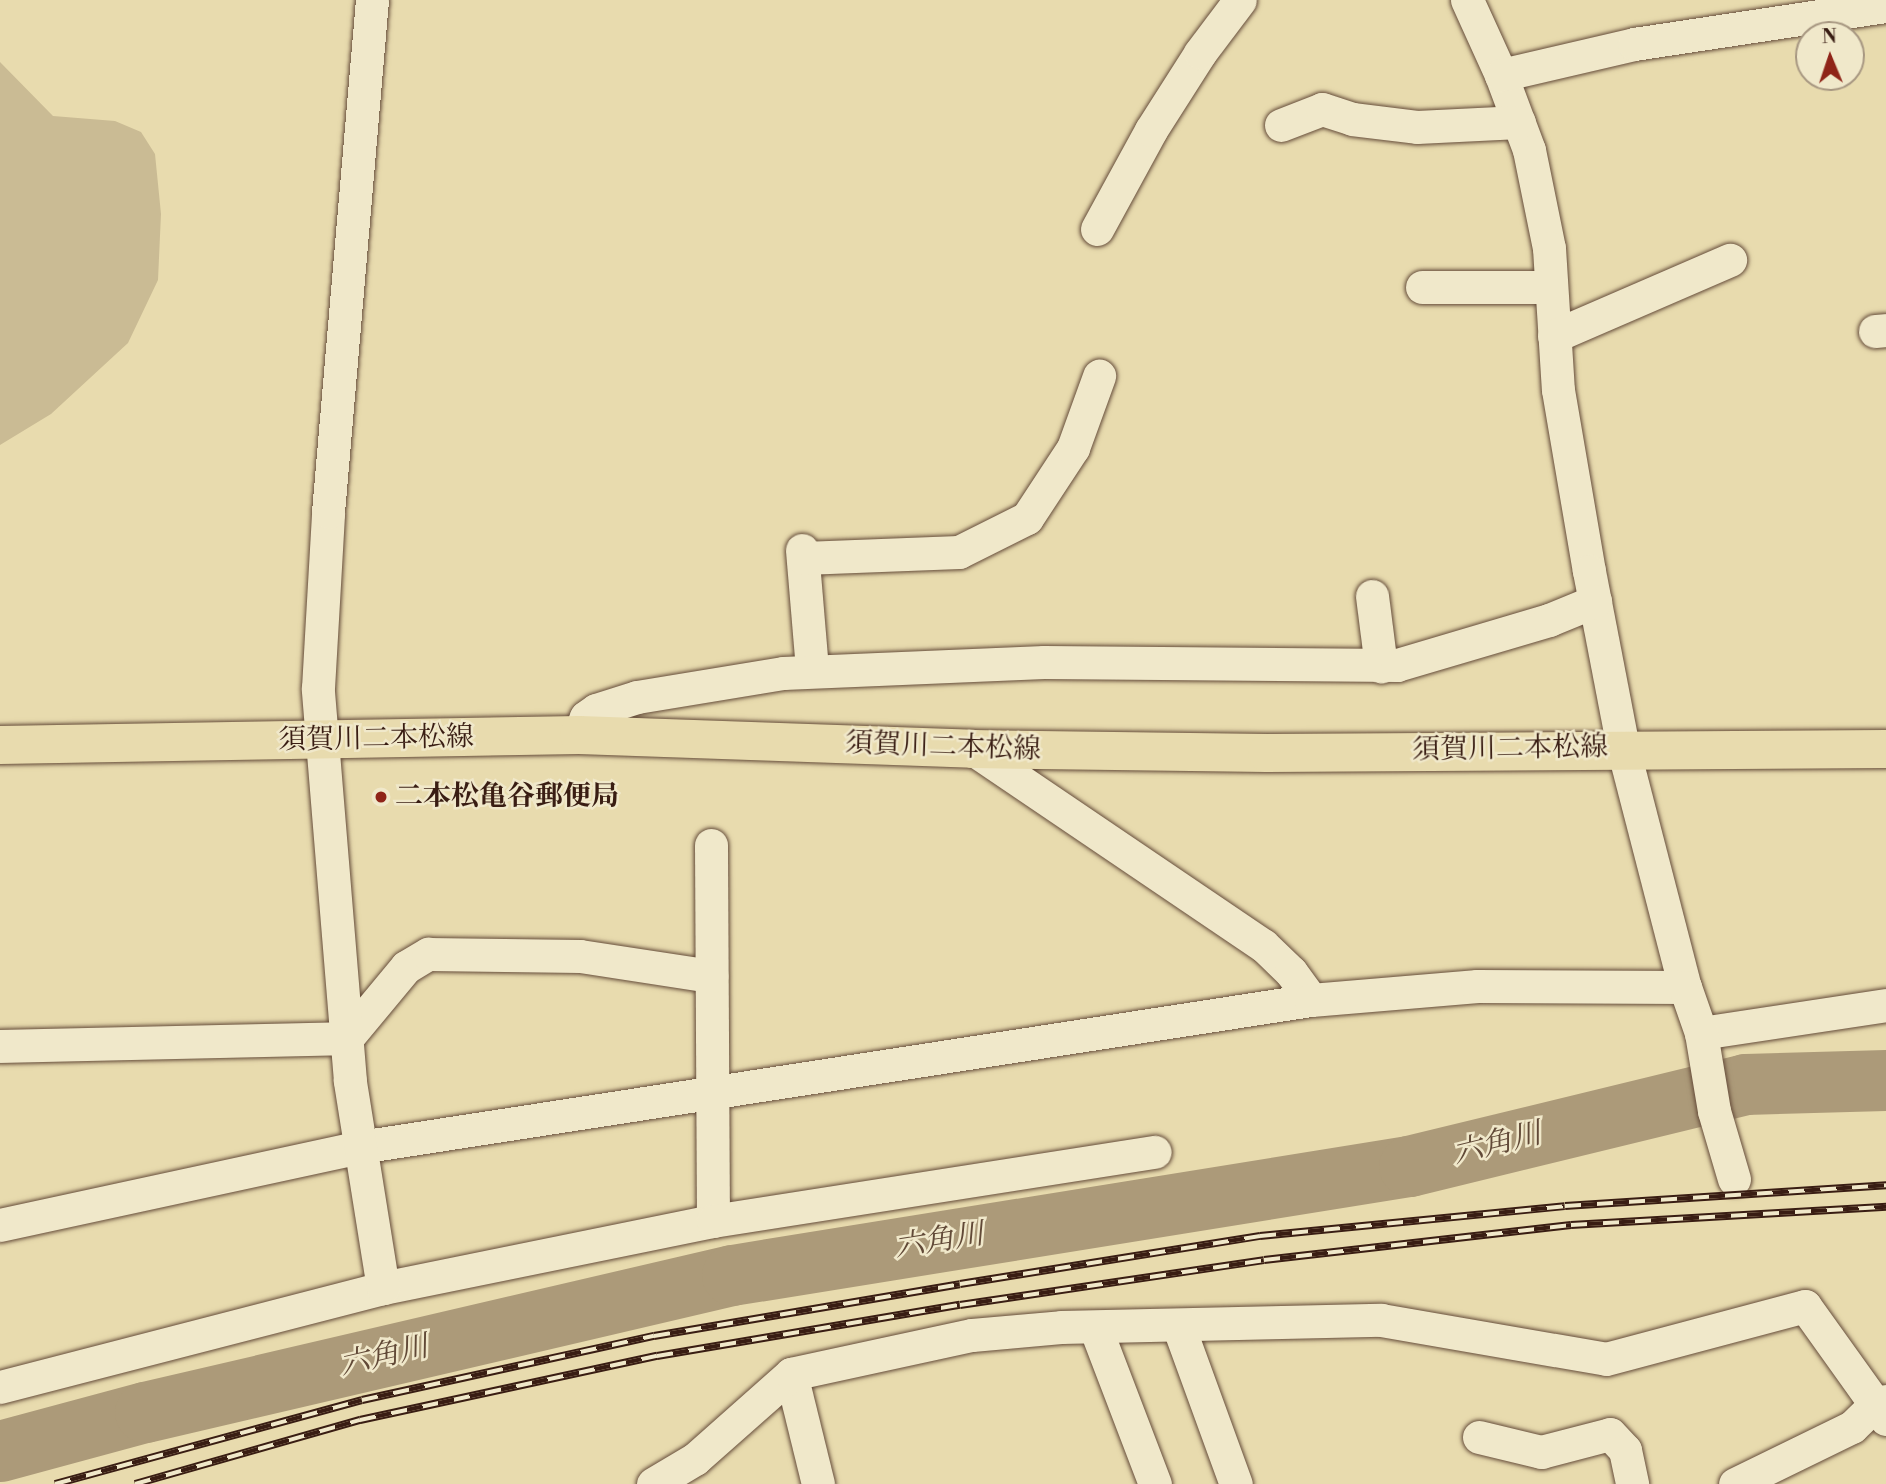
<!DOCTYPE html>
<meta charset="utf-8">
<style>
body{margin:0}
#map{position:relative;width:1886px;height:1484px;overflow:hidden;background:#e8dbae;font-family:"Libre Bodoni","Noto Serif JP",serif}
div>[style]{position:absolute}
.green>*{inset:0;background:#cabb94}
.river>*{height:61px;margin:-30.5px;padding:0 30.5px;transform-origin:30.5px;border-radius:30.5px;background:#ac9a79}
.roads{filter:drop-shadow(0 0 2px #654c3a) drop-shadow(0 0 2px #654c3a)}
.minor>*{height:33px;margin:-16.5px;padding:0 16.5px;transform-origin:16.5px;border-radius:16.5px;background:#f0e8ca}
.major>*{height:38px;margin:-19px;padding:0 19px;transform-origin:19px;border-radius:19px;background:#e8dbae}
.rail>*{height:8px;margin-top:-4px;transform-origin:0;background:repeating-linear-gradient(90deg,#f0e8ca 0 16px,#391d13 0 32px);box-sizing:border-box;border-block:2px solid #391d13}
.dots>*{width:19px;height:19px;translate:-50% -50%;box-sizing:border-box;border:4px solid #f0e8ca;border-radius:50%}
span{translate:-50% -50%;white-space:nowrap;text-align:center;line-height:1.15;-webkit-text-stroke:5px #f0e8ca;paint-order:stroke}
.street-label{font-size:28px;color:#391d13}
.poi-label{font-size:28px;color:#391d13;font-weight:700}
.left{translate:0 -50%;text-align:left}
.water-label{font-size:30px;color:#614937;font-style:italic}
.north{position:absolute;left:1795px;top:21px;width:70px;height:70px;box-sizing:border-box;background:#f0e8ca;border:2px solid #a79781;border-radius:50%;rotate:358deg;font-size:19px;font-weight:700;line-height:28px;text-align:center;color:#391d13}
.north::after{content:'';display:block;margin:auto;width:24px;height:32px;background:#8f2418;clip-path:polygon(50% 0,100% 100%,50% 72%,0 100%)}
</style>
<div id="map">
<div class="green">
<i style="clip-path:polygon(0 62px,53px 116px,115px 121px,141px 132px,155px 154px,161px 214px,158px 280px,128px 343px,51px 414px,0 445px)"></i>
</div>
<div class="river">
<i style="left:0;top:1451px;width:150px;rotate:-15.1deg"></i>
<i style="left:145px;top:1412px;width:603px;rotate:-13.14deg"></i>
<i style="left:732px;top:1275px;width:686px;rotate:-9.15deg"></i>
<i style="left:1409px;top:1166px;width:346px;rotate:-13.7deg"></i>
<i style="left:1745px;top:1084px;width:141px;rotate:-1.6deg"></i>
</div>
<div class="roads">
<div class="minor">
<i style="left:1467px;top:0;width:82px;rotate:65.6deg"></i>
<i style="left:1501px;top:75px;width:80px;rotate:69.5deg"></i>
<i style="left:1529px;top:150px;width:100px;rotate:78.5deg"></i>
<i style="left:1549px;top:248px;width:142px;rotate:86.4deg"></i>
<i style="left:1558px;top:390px;width:184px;rotate:80.3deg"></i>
<i style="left:1589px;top:571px;width:180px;rotate:79.1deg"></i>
<i style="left:1623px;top:748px;width:247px;rotate:75.5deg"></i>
<i style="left:1501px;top:75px;width:137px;rotate:-13.1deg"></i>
<i style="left:1634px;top:44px;width:255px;rotate:-8.6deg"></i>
<i style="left:1281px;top:125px;width:44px;rotate:-21.3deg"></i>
<i style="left:1322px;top:109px;width:32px;rotate:18deg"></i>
<i style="left:1352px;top:119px;width:65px;rotate:7deg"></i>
<i style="left:1417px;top:127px;width:102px;rotate:-2.8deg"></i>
<i style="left:1097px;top:229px;width:113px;rotate:-61.4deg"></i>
<i style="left:1151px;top:130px;width:91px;rotate:-57.5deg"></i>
<i style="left:1200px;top:53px;width:66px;rotate:-53deg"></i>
<i style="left:1422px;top:287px;width:129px"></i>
<i style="left:1875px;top:331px;width:11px;rotate:-5deg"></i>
<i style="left:1554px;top:336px;width:192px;rotate:-23.4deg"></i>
<i style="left:802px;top:550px;width:120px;rotate:85.2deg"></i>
<i style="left:803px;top:558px;width:156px;rotate:-2.2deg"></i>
<i style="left:959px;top:552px;width:76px;rotate:-26.6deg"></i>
<i style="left:1027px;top:518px;width:84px;rotate:-56.7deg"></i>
<i style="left:1073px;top:448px;width:77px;rotate:-70.1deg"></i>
<i style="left:1372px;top:596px;width:71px;rotate:82.7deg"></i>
<i style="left:579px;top:735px;width:19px;rotate:-69deg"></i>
<i style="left:586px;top:717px;width:12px;rotate:-35deg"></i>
<i style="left:596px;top:710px;width:43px;rotate:-17.6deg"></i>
<i style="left:637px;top:697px;width:148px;rotate:-9.3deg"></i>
<i style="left:783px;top:673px;width:261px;rotate:-2.4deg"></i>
<i style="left:1044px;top:662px;width:353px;rotate:0.5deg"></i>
<i style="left:1397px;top:665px;width:159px;rotate:-16.5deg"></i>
<i style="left:1549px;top:620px;width:50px;rotate:-22.4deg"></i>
<i style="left:973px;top:749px;width:350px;rotate:34.1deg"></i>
<i style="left:1263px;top:945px;width:39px;rotate:44deg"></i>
<i style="left:1291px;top:972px;width:34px;rotate:54deg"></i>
<i style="left:711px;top:845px;width:376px;rotate:89.7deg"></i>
<i style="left:1701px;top:1033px;width:187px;rotate:-8.6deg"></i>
<i style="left:0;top:1046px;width:347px;rotate:-1.3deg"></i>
<i style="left:347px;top:1038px;width:92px;rotate:-50.3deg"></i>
<i style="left:406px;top:967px;width:26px;rotate:-31deg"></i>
<i style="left:428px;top:954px;width:152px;rotate:0.8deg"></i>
<i style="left:580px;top:956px;width:133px;rotate:8.7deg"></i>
<i style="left:0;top:1225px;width:368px;rotate:-12.2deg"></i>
<i style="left:360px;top:1147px;width:962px;rotate:-8.79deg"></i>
<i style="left:1311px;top:1000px;width:167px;rotate:-4.8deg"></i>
<i style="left:1477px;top:986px;width:208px;rotate:0.3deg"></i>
<i style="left:1685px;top:987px;width:49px;rotate:70.8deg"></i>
<i style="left:1701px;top:1033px;width:79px;rotate:80.5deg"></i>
<i style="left:1714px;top:1111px;width:71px;rotate:73.6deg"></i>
<i style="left:383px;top:1288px;width:337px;rotate:-11.5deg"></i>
<i style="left:713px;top:1221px;width:447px;rotate:-8.9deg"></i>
<i style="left:1178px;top:1325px;width:169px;rotate:70deg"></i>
<i style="left:1095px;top:1327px;width:168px;rotate:69.1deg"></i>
<i style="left:791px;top:1374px;width:113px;rotate:76.2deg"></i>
<i style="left:0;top:1387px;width:396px;rotate:-14.5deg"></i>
<i style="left:383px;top:1288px;width:210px;rotate:-99.1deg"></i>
<i style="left:350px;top:1081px;width:394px;rotate:-94.7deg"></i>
<i style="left:318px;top:688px;width:176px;rotate:-86.7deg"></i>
<i style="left:328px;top:512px;width:514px;rotate:-85.09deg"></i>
<i style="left:1479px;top:1437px;width:64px;rotate:13.6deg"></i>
<i style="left:1541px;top:1452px;width:71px;rotate:-14.6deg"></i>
<i style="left:1610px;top:1434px;width:22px;rotate:47deg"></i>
<i style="left:1625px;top:1450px;width:35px;rotate:78deg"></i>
<i style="left:653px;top:1484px;width:49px;rotate:-30.8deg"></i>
<i style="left:695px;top:1459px;width:128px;rotate:-41.5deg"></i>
<i style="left:791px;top:1374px;width:185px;rotate:-12.2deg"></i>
<i style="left:972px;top:1335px;width:89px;rotate:-5.1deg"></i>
<i style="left:1061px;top:1327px;width:320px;rotate:-1.3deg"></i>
<i style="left:1381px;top:1320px;width:228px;rotate:9.8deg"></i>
<i style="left:1606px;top:1359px;width:206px;rotate:-14.9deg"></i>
<i style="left:1805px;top:1306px;width:139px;rotate:54.4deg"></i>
<i style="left:1735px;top:1484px;width:130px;rotate:-26deg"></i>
<i style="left:1852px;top:1427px;width:35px;rotate:-44deg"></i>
<i style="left:1877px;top:1403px;width:9px;rotate:-13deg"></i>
</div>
<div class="major">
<i style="left:0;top:745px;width:579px;rotate:-0.99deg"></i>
<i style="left:579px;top:735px;width:394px;rotate:2deg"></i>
<i style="left:973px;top:749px;width:294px;rotate:0.8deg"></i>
<i style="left:1267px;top:753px;width:619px;rotate:-0.37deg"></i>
</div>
</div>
<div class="rail">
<i style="left:55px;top:1484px;width:318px;rotate:-15.3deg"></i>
<i style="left:362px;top:1400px;width:299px;rotate:-12.4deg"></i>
<i style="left:654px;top:1336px;width:310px;rotate:-9.6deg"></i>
<i style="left:960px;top:1284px;width:304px;rotate:-9.1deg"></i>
<i style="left:1260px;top:1236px;width:306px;rotate:-5.6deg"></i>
<i style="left:1565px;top:1206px;width:322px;rotate:-3.7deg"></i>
<i style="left:135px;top:1484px;width:234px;rotate:-15.9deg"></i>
<i style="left:360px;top:1420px;width:304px;rotate:-12.2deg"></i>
<i style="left:657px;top:1356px;width:307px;rotate:-9.6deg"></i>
<i style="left:960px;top:1305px;width:307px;rotate:-8.4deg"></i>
<i style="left:1264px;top:1260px;width:309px;rotate:-6.5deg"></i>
<i style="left:1571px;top:1225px;width:316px;rotate:-3.3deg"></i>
</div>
<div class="dots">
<i style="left:381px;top:797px;background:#8f2418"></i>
</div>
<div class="street-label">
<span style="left:376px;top:739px;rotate:-1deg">須賀川二本松線</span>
<span style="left:943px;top:747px;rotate:2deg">須賀川二本松線</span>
<span style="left:1510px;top:749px;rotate:-1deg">須賀川二本松線</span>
</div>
<div class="poi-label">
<span class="left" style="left:395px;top:797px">二本松亀谷郵便局</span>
</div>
<div class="water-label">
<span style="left:1497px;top:1144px;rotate:-14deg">六角川</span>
<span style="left:939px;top:1241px;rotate:-9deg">六角川</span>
<span style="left:384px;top:1356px;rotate:-13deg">六角川</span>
</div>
<div class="north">N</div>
</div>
